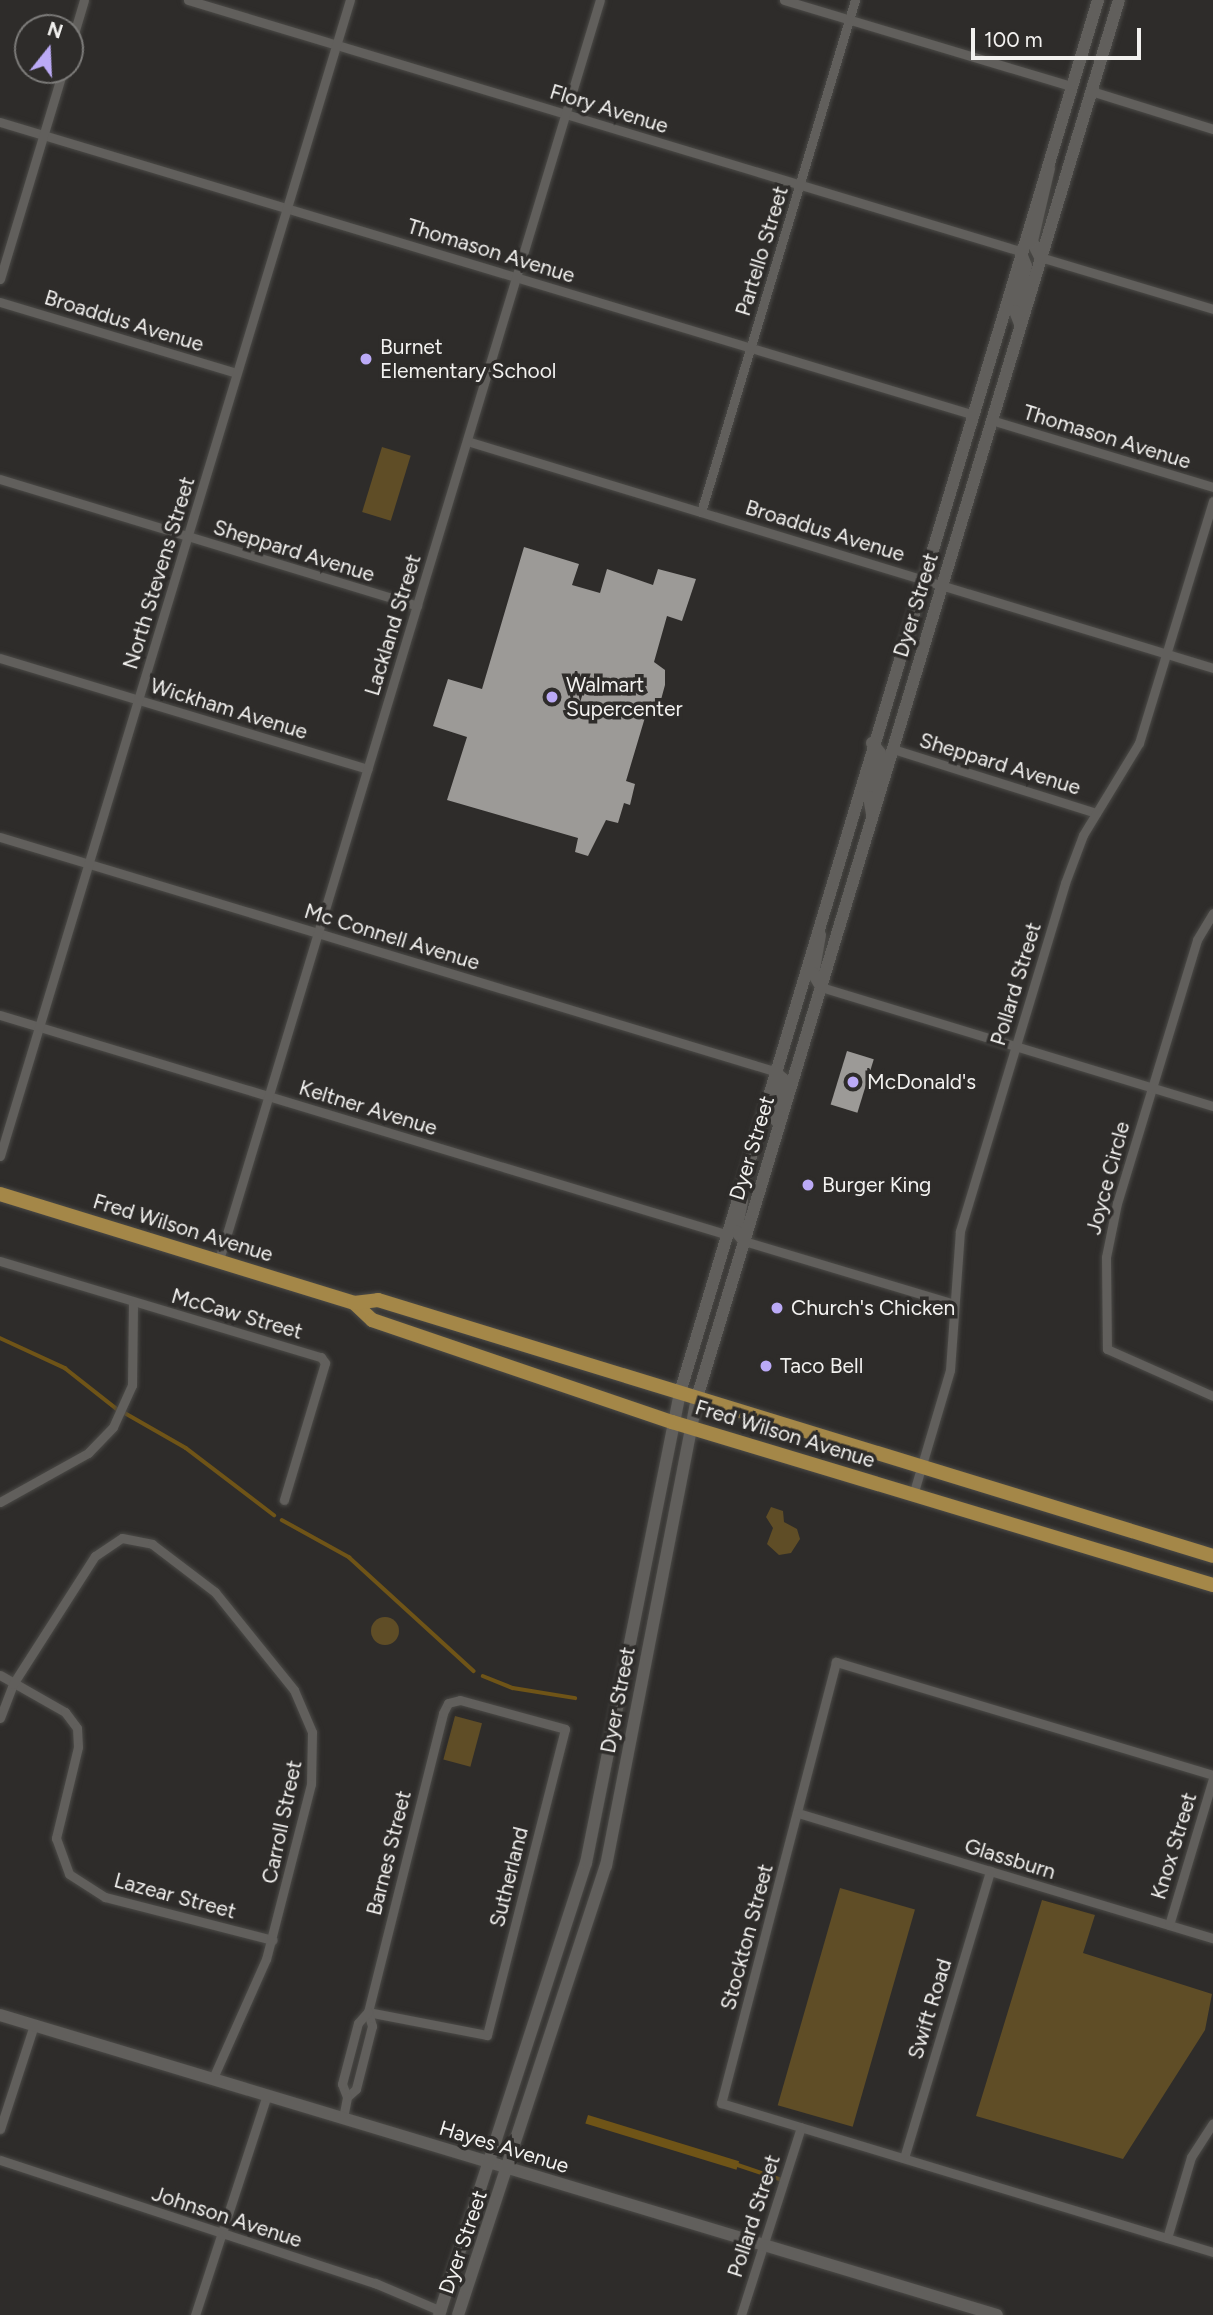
<!DOCTYPE html>
<style>
body{margin:0}
#map{position:relative;width:1213px;height:2315px;overflow:hidden;background:#2e2c2a;font-family:Figtree,sans-serif}
div>[style]{position:absolute}
.green>*{inset:0;background:#5f4d26;transform-origin:0 0}
.round{border-radius:50%}
.water>*{inset:0;background:#6f5417;transform-origin:0 0}
.stream>*{height:3.5px;margin:-1.75px;padding:0 1.75px;transform-origin:1.75px;border-radius:1.75px;background:#6f5417}
.building>*{inset:0;background:#9c9a97;transform-origin:0 0}
.roads{filter:drop-shadow(0 0 2px #4b4a47) drop-shadow(0 0 2px #4b4a47)}
.street>*{height:9px;margin:-4.5px;padding:0 4.5px;transform-origin:4.5px;border-radius:4.5px;background:#615f5c}
.secondary>*{height:12px;margin:-6px;padding:0 6px;transform-origin:6px;border-radius:6px;background:#615f5c}
.primary>*{height:14px;margin:-7px;padding:0 7px;transform-origin:7px;border-radius:7px;background:#a48748}
.dots>*{width:19px;height:19px;translate:-50% -50%;box-sizing:border-box;border:4px solid #2e2c2a;border-radius:50%}
span{translate:-50% -50%;white-space:nowrap;text-align:center;line-height:1.15;-webkit-text-stroke:7px #2e2c2a;paint-order:stroke}
.street-label{font-size:21px;color:#f2f1ef}
.poi-label{font-size:21px;color:#f2f1ef}
.left{translate:0 -50%;text-align:left}
.north{position:absolute;left:14px;top:14px;width:70px;height:70px;box-sizing:border-box;background:#2e2c2a;border:2px solid #7c7b79;border-radius:50%;rotate:18deg;font-size:19px;font-weight:700;line-height:28px;text-align:center;color:#f2f1ef}
.north::after{content:'';display:block;margin:auto;width:24px;height:32px;background:#bbaaf6;clip-path:polygon(50% 0,100% 100%,50% 72%,0 100%)}
.scale{position:absolute;left:971px;top:28px;width:170px;height:32px;box-sizing:border-box;border:4px solid #f2f1ef;border-top:0;padding-left:9px;font-size:21px;line-height:24px;white-space:nowrap;color:#f2f1ef;-webkit-text-stroke:5px #2e2c2a;paint-order:stroke}
</style>
<div id="map">
<div class="green">
<i style="left:382px;top:447px;width:30px;height:68px;rotate:17deg"></i>
<i style="clip-path:polygon(771px 1507px,783px 1511px,784px 1522px,797px 1529px,800px 1539px,791px 1553px,779px 1555px,767px 1544px,773px 1528px,766px 1517px)"></i>
<i class="round" style="left:371px;top:1617px;width:28px;height:28px"></i>
<i style="left:455px;top:1716px;width:28px;height:45px;rotate:15deg"></i>
<i style="left:840px;top:1888px;width:78px;height:226px;rotate:16deg"></i>
<i style="clip-path:polygon(1042px 1900px,1095px 1915px,1083px 1953px,1212px 1994px,1205px 2030px,1123px 2159px,976px 2116px)"></i>
</div>
<div class="water">
<i style="left:588px;top:2115px;width:158px;height:9px;rotate:17deg"></i>
</div>
<div class="stream">
<i style="left:0;top:1338px;width:72px;rotate:24.8deg"></i>
<i style="left:65px;top:1368px;width:66px;rotate:38.3deg"></i>
<i style="left:125px;top:1413px;width:70px;rotate:29.8deg"></i>
<i style="left:186px;top:1448px;width:111px;rotate:37.3deg"></i>
<i style="left:282px;top:1520px;width:77px;rotate:28.9deg"></i>
<i style="left:349px;top:1557px;width:169px;rotate:42.4deg"></i>
<i style="left:483px;top:1676px;width:32px;rotate:22deg"></i>
<i style="left:513px;top:1688px;width:63px;rotate:9.2deg"></i>
<i style="left:738px;top:2165px;width:46px;rotate:18.8deg"></i>
</div>
<div class="building">
<i style="clip-path:polygon(524px 547px,579px 564px,572px 585px,600px 593px,607px 569px,653px 585px,658px 569px,696px 579px,682px 621px,667px 616px,654px 662px,665px 670px,665px 685px,659px 707px,649px 704px,626px 781px,635px 784px,630px 805px,624px 803px,618px 823px,606px 820px,588px 856px,575px 852px,578px 838px,447px 800px,467px 737px,433px 726px,448px 679px,482px 689px)"></i>
<i style="left:847px;top:1051px;width:28px;height:56px;rotate:17deg"></i>
</div>
<div class="roads">
<div class="street">
<i style="left:188px;top:0;width:869px;rotate:16.79deg"></i>
<i style="left:784px;top:0;width:299px;rotate:16.7deg"></i>
<i style="left:70px;top:47px;width:49px;rotate:-73.4deg"></i>
<i style="left:1091px;top:91px;width:128px;rotate:17.3deg"></i>
<i style="left:0;top:122px;width:1014px;rotate:16.74deg"></i>
<i style="left:1040px;top:257px;width:181px;rotate:16.7deg"></i>
<i style="left:0;top:279px;width:218px;rotate:-73.2deg"></i>
<i style="left:0;top:302px;width:247px;rotate:16.7deg"></i>
<i style="left:991px;top:420px;width:232px;rotate:16.8deg"></i>
<i style="left:467px;top:441px;width:780px;rotate:16.92deg"></i>
<i style="left:0;top:479px;width:436px;rotate:16.9deg"></i>
<i style="left:701px;top:512px;width:535px;rotate:-73.26deg"></i>
<i style="left:0;top:658px;width:384px;rotate:16.8deg"></i>
<i style="left:893px;top:749px;width:213px;rotate:17.5deg"></i>
<i style="left:0;top:837px;width:809px;rotate:16.82deg"></i>
<i style="left:1213px;top:913px;width:31px;rotate:121deg"></i>
<i style="left:1197px;top:940px;width:275px;rotate:106.9deg"></i>
<i style="left:1117px;top:1203px;width:55px;rotate:101.5deg"></i>
<i style="left:1106px;top:1257px;width:92px;rotate:89.4deg"></i>
<i style="left:1107px;top:1349px;width:116px;rotate:23.9deg"></i>
<i style="left:821px;top:987px;width:410px;rotate:16.9deg"></i>
<i style="left:0;top:1015px;width:757px;rotate:16.81deg"></i>
<i style="left:0;top:1156px;width:1208px;rotate:-73.16deg"></i>
<i style="left:744px;top:1241px;width:219px;rotate:16.7deg"></i>
<i style="left:219px;top:1260px;width:1316px;rotate:-73.18deg"></i>
<i style="left:0;top:1261px;width:335px;rotate:16.7deg"></i>
<i style="left:321px;top:1357px;width:7px;rotate:56deg"></i>
<i style="left:325px;top:1363px;width:143px;rotate:106.7deg"></i>
<i style="left:913px;top:1495px;width:130px;rotate:-73.5deg"></i>
<i style="left:950px;top:1370px;width:139px;rotate:-85.9deg"></i>
<i style="left:960px;top:1231px;width:363px;rotate:-73.2deg"></i>
<i style="left:1065px;top:883px;width:51px;rotate:-69.4deg"></i>
<i style="left:1083px;top:835px;width:108px;rotate:-58.7deg"></i>
<i style="left:1139px;top:743px;width:253px;rotate:-73deg"></i>
<i style="left:0;top:1502px;width:101px;rotate:-29.1deg"></i>
<i style="left:88px;top:1453px;width:36px;rotate:-46deg"></i>
<i style="left:113px;top:1427px;width:46px;rotate:-65.7deg"></i>
<i style="left:132px;top:1385px;width:83px;rotate:-89.3deg"></i>
<i style="left:0;top:1675px;width:75px;rotate:29.6deg"></i>
<i style="left:65px;top:1712px;width:20px;rotate:53deg"></i>
<i style="left:77px;top:1728px;width:19px;rotate:87deg"></i>
<i style="left:78px;top:1747px;width:94px;rotate:103.6deg"></i>
<i style="left:56px;top:1838px;width:38px;rotate:70deg"></i>
<i style="left:69px;top:1874px;width:43px;rotate:32.6deg"></i>
<i style="left:105px;top:1897px;width:173px;rotate:14.4deg"></i>
<i style="left:460px;top:1700px;width:109px;rotate:15.4deg"></i>
<i style="left:565px;top:1729px;width:316px;rotate:104.3deg"></i>
<i style="left:487px;top:2035px;width:121px;rotate:-169.1deg"></i>
<i style="left:368px;top:2012px;width:308px;rotate:-75.9deg"></i>
<i style="left:443px;top:1713px;width:11px;rotate:-63deg"></i>
<i style="left:448px;top:1703px;width:12px;rotate:-14deg"></i>
<i style="left:0;top:1718px;width:36px;rotate:-69deg"></i>
<i style="left:13px;top:1684px;width:152px;rotate:-57.4deg"></i>
<i style="left:95px;top:1556px;width:32px;rotate:-34deg"></i>
<i style="left:122px;top:1538px;width:31px;rotate:11deg"></i>
<i style="left:152px;top:1544px;width:79px;rotate:37.3deg"></i>
<i style="left:215px;top:1592px;width:126px;rotate:51.1deg"></i>
<i style="left:294px;top:1690px;width:46px;rotate:66.8deg"></i>
<i style="left:312px;top:1732px;width:52px;rotate:91.1deg"></i>
<i style="left:311px;top:1784px;width:181px;rotate:104.4deg"></i>
<i style="left:266px;top:1959px;width:130px;rotate:114deg"></i>
<i style="left:1213px;top:1775px;width:394px;rotate:-163.3deg"></i>
<i style="left:836px;top:1662px;width:456px;rotate:104.6deg"></i>
<i style="left:721px;top:2103px;width:514px;rotate:16.85deg"></i>
<i style="left:798px;top:1813px;width:433px;rotate:16.8deg"></i>
<i style="left:1169px;top:1925px;width:153px;rotate:-73.3deg"></i>
<i style="left:368px;top:2012px;width:15px;rotate:74deg"></i>
<i style="left:372px;top:2026px;width:65px;rotate:104.3deg"></i>
<i style="left:356px;top:2089px;width:12px;rotate:138deg"></i>
<i style="left:347px;top:2097px;width:14px;rotate:-111deg"></i>
<i style="left:342px;top:2084px;width:63px;rotate:-75.3deg"></i>
<i style="left:358px;top:2023px;width:15px;rotate:-48deg"></i>
<i style="left:343px;top:2118px;width:21px;rotate:-79deg"></i>
<i style="left:0;top:2129px;width:109px;rotate:-71.9deg"></i>
<i style="left:904px;top:2158px;width:300px;rotate:-73.3deg"></i>
<i style="left:0;top:2160px;width:395px;rotate:18.2deg"></i>
<i style="left:375px;top:2283px;width:72px;rotate:23deg"></i>
<i style="left:1167px;top:2238px;width:84px;rotate:-73.5deg"></i>
<i style="left:1191px;top:2157px;width:40px;rotate:-57.1deg"></i>
<i style="left:195px;top:2315px;width:231px;rotate:-71.9deg"></i>
<i style="left:741px;top:2315px;width:197px;rotate:-72.3deg"></i>
</div>
<div class="secondary">
<i style="left:1020px;top:251px;width:16px;rotate:68deg"></i>
<i style="left:1026px;top:266px;width:46px;rotate:103.7deg"></i>
<i style="left:1015px;top:311px;width:14px;rotate:69deg"></i>
<i style="left:1040px;top:257px;width:18px;rotate:-117deg"></i>
<i style="left:1032px;top:241px;width:75px;rotate:-76.9deg"></i>
<i style="left:872px;top:743px;width:13px;rotate:51deg"></i>
<i style="left:880px;top:753px;width:45px;rotate:104deg"></i>
<i style="left:869px;top:797px;width:17px;rotate:80deg"></i>
<i style="left:820px;top:935px;width:39px;rotate:100deg"></i>
<i style="left:813px;top:973px;width:16px;rotate:60deg"></i>
<i style="left:774px;top:1071px;width:12px;rotate:42deg"></i>
<i style="left:783px;top:1079px;width:42px;rotate:99.7deg"></i>
<i style="left:742px;top:1201px;width:31px;rotate:101deg"></i>
<i style="left:736px;top:1231px;width:13px;rotate:51deg"></i>
<i style="left:0;top:2015px;width:1041px;rotate:16.75deg"></i>
<i style="left:439px;top:2315px;width:475px;rotate:-72deg"></i>
<i style="left:586px;top:1863px;width:476px;rotate:-78.7deg"></i>
<i style="left:679px;top:1396px;width:1458px;rotate:-73.29deg"></i>
<i style="left:458px;top:2315px;width:473px;rotate:-71.8deg"></i>
<i style="left:606px;top:1866px;width:474px;rotate:-79deg"></i>
<i style="left:696px;top:1401px;width:1463px;rotate:-73.2deg"></i>
</div>
<div class="primary">
<i style="left:0;top:1194px;width:370px;rotate:17.1deg"></i>
<i style="left:354px;top:1303px;width:25px;rotate:43deg"></i>
<i style="left:372px;top:1320px;width:317px;rotate:18.8deg"></i>
<i style="left:672px;top:1422px;width:565px;rotate:16.77deg"></i>
<i style="left:354px;top:1303px;width:24px;rotate:-7deg"></i>
<i style="left:378px;top:1300px;width:873px;rotate:17.04deg"></i>
</div>
</div>
<div class="dots">
<i style="left:366px;top:359px;background:#bbaaf6"></i>
<i style="left:552px;top:697px;background:#bbaaf6"></i>
<i style="left:853px;top:1082px;background:#bbaaf6"></i>
<i style="left:808px;top:1185px;background:#bbaaf6"></i>
<i style="left:777px;top:1308px;background:#bbaaf6"></i>
<i style="left:766px;top:1366px;background:#bbaaf6"></i>
</div>
<div class="street-label">
<span style="left:609px;top:109px;rotate:17deg">Flory Avenue</span>
<span style="left:491px;top:251px;rotate:17deg">Thomason Avenue</span>
<span style="left:762px;top:251px;rotate:-73deg">Partello Street</span>
<span style="left:124px;top:321px;rotate:17deg">Broaddus Avenue</span>
<span style="left:1107px;top:437px;rotate:17deg">Thomason Avenue</span>
<span style="left:825px;top:531px;rotate:17deg">Broaddus Avenue</span>
<span style="left:294px;top:551px;rotate:17deg">Sheppard Avenue</span>
<span style="left:159px;top:573px;rotate:-73deg">North Stevens Street</span>
<span style="left:916px;top:605px;rotate:-73deg">Dyer Street</span>
<span style="left:393px;top:625px;rotate:-73deg">Lackland Street</span>
<span style="left:229px;top:709px;rotate:17deg">Wickham Avenue</span>
<span style="left:1000px;top:764px;rotate:17deg">Sheppard Avenue</span>
<span style="left:392px;top:937px;rotate:17deg">Mc Connell Avenue</span>
<span style="left:1016px;top:984px;rotate:-73deg">Pollard Street</span>
<span style="left:368px;top:1108px;rotate:17deg">Keltner Avenue</span>
<span style="left:752px;top:1148px;rotate:-73deg">Dyer Street</span>
<span style="left:1108px;top:1178px;rotate:-75deg">Joyce Circle</span>
<span style="left:183px;top:1228px;rotate:17deg">Fred Wilson Avenue</span>
<span style="left:237px;top:1314px;rotate:16deg">McCaw Street</span>
<span style="left:785px;top:1434px;rotate:17deg">Fred Wilson Avenue</span>
<span style="left:618px;top:1700px;rotate:-79deg">Dyer Street</span>
<span style="left:282px;top:1822px;rotate:-78deg">Carroll Street</span>
<span style="left:1174px;top:1846px;rotate:-73deg">Knox Street</span>
<span style="left:389px;top:1853px;rotate:-76deg">Barnes Street</span>
<span style="left:1010px;top:1859px;rotate:17deg">Glassburn</span>
<span style="left:509px;top:1877px;rotate:-76deg">Sutherland</span>
<span style="left:175px;top:1896px;rotate:15deg">Lazear Street</span>
<span style="left:747px;top:1937px;rotate:-75deg">Stockton Street</span>
<span style="left:930px;top:2009px;rotate:-73deg">Swift Road</span>
<span style="left:504px;top:2147px;rotate:17deg">Hayes Avenue</span>
<span style="left:754px;top:2216px;rotate:-72deg">Pollard Street</span>
<span style="left:227px;top:2217px;rotate:18deg">Johnson Avenue</span>
<span style="left:463px;top:2242px;rotate:-71deg">Dyer Street</span>
</div>
<div class="poi-label">
<span class="left" style="left:380px;top:359px">Burnet<br>Elementary School</span>
<span class="left" style="left:566px;top:697px">Walmart<br>Supercenter</span>
<span class="left" style="left:867px;top:1082px">McDonald's</span>
<span class="left" style="left:822px;top:1185px">Burger King</span>
<span class="left" style="left:791px;top:1308px">Church's Chicken</span>
<span class="left" style="left:780px;top:1366px">Taco Bell</span>
</div>
<div class="north">N</div>
<div class="scale">100 m</div>
</div>
